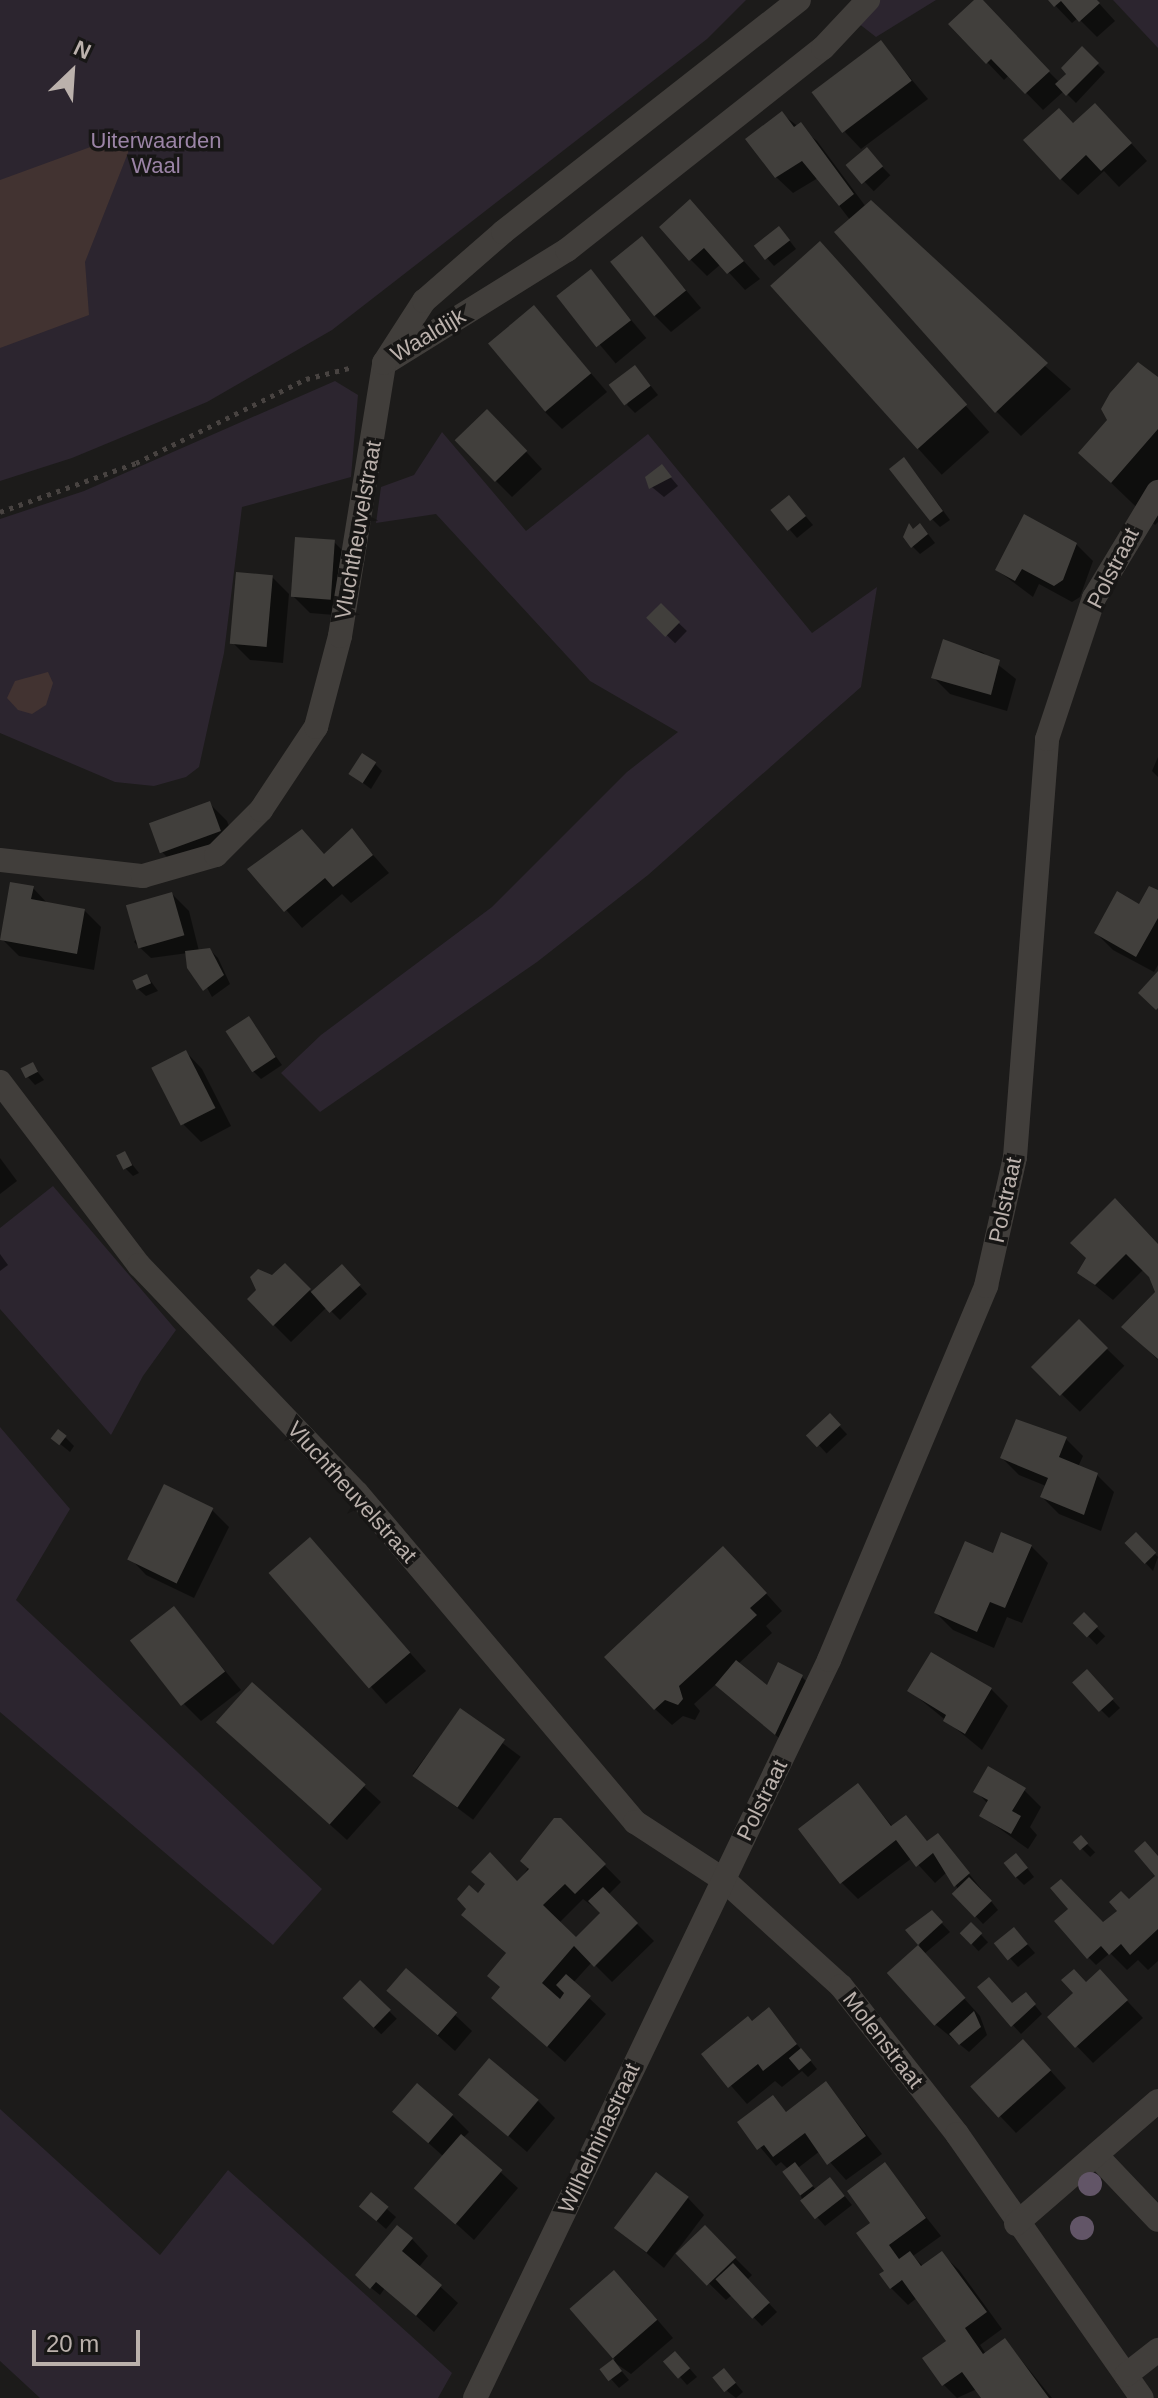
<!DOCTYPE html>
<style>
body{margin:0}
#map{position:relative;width:1158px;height:2398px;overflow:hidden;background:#1c1b1a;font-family:Arial,sans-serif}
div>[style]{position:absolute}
.green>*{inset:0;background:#2c252f}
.water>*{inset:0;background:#423331}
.shadow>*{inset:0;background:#0007;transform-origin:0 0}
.building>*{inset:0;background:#413f3c;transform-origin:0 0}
.path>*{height:5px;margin-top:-2.5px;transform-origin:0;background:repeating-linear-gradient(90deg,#484341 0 4px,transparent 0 10px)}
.minor>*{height:24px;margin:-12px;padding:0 12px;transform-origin:12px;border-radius:12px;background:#413e3b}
.trees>*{width:24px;height:24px;margin:-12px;border-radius:50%;background:#625567}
span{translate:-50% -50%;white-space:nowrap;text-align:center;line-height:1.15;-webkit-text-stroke:7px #171615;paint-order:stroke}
.park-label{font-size:22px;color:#9b84a6}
.street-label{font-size:22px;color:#bbb1ac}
.north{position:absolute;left:32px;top:32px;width:80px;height:80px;-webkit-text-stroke:6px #171615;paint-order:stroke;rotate:25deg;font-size:22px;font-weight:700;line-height:32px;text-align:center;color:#bbb1ac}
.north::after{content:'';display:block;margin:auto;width:28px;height:36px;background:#bbb1ac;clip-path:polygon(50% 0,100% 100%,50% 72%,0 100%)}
.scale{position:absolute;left:32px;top:2330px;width:108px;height:36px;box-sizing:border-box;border:4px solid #bbb1ac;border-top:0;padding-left:10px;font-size:24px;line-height:28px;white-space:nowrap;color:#bbb1ac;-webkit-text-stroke:6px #171615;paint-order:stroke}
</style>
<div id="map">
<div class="green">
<i style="clip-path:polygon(0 0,746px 0,707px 39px,332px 330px,207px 402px,72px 458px,0 481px)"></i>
<i style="clip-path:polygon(876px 0,936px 0,876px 37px,858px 23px)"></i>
<i style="clip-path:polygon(1113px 0,1158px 0,1158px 48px)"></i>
<i style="clip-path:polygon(335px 381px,358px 395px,351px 477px,242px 507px,224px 653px,199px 767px,186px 777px,154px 786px,115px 782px,0 733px,0 519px,84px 491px)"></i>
<i style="clip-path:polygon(442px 432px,526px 531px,648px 434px,812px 633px,877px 587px,861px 687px,648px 875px,537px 962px,320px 1112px,281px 1073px,321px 1035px,492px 907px,627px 772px,678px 732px,590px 681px,436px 514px,376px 523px,381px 487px,414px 475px)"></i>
<i style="clip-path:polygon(53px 1186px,176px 1330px,143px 1376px,111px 1435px,0 1309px,0 1228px)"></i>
<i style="clip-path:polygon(0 1427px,70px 1509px,16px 1600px,322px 1889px,273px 1945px,0 1712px)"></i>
<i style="clip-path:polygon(0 2109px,160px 2255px,228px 2170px,452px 2373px,438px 2398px,40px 2398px,0 2361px)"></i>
</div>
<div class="water">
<i style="clip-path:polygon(137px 130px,85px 262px,89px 315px,0 348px,0 180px)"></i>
<i style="clip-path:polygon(48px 672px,53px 683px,46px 705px,32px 714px,18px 710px,7px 698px,15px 681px)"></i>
</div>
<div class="shadow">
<i style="clip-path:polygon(977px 0,1060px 83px,1082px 49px,1105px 72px,1076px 103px,1064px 91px,1043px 110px,1009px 75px,1004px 80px,951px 24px)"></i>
<i style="clip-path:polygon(1050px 0,1096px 0,1115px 21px,1097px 37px,1078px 18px,1072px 23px)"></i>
<i style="clip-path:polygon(881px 43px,928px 99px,861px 149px,845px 132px)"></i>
<i style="clip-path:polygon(782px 114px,817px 141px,866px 207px,1071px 389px,1021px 436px,996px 411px,818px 178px,793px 193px,776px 177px)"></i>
<i style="clip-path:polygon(1112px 122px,1147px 161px,1119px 187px,1104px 171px,1078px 195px,1061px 179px,1074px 125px)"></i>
<i style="left:866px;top:150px;width:35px;height:23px;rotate:46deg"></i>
<i style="clip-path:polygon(690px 201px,760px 279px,745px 290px,721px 264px,707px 276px,690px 259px)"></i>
<i style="clip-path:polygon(786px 236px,796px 249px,774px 266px,757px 247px)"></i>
<i style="clip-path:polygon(642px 238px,701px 308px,671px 332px,654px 315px)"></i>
<i style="left:820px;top:244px;width:253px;height:64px;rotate:48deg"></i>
<i style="left:591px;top:272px;width:86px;height:40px;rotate:50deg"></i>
<i style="clip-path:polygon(534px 307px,607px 392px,562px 429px,545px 412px)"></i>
<i style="clip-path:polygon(642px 375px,658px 395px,635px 413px,627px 405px)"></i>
<i style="clip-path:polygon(1158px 381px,1158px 522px,1155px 525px,1080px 453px)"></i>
<i style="clip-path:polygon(504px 428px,542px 469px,512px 497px,495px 480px)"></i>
<i style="clip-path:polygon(662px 467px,678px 486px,664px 497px,647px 483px)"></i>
<i style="clip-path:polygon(911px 467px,950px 520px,940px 527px,932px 519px)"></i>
<i style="clip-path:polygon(797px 506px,813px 525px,797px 538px,790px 530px)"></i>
<i style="clip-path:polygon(914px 531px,928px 534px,935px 543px,920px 554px,912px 546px)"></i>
<i style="clip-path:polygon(334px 542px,351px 559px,347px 616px,310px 613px,293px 596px)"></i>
<i style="clip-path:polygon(1076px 544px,1093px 561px,1080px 597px,1072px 602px,1039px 584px,1033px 597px,997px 570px)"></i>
<i style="clip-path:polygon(272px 577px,289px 594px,283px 663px,250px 660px,233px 643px)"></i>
<i style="left:661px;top:606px;width:36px;height:17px;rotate:44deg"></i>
<i style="clip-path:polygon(944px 642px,982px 652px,1016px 679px,1007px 711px,950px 694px,933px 677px)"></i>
<i style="clip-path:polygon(1158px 757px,1158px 777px,1152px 771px)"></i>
<i style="clip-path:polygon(374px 763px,382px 771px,371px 789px,351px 774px)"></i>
<i style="clip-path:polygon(210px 804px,227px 821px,237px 847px,178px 868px,161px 851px)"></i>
<i style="clip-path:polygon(352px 831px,389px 873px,351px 903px,342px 894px,302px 928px,250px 869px,325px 856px)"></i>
<i style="clip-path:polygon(33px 888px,48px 904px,84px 910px,101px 927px,94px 970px,19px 956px,2px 939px)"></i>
<i style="clip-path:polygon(1158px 893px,1158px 965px,1154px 972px,1113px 950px,1096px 933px)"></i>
<i style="clip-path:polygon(172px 894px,189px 911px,199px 951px,210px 950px,218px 958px,230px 984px,212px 997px,188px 953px,151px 958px,134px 942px)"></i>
<i style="clip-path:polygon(147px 976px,158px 991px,146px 996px,137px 988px)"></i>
<i style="clip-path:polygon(249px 1019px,282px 1065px,261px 1079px,253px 1071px)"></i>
<i style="clip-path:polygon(186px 1052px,202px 1069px,231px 1126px,201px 1142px,184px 1125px)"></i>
<i style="clip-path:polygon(32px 1065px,44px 1080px,35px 1085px,27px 1076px)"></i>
<i style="clip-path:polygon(124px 1154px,139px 1173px,133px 1176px,125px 1168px)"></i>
<i style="clip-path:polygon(0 1158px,17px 1181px,0 1194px)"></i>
<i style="clip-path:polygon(1158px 1245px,1158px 1360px,1124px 1327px,1157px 1292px,1151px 1276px,1144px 1269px,1113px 1300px,1080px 1273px,1088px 1258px)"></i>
<i style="clip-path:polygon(0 1254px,8px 1265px,0 1271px)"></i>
<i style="clip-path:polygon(285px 1265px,313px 1294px,342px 1267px,367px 1294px,340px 1320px,327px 1307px,291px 1342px,274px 1325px,272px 1277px)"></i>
<i style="left:1079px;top:1322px;width:63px;height:64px;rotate:44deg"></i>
<i style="left:830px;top:1416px;width:25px;height:28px;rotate:47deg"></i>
<i style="clip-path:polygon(66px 1438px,74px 1446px,70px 1452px,54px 1439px)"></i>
<i style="clip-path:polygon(1066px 1439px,1083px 1456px,1078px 1467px,1097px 1475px,1114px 1492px,1101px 1531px,1059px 1514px,1042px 1497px,1046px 1486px,1019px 1475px,1002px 1458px)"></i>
<i style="clip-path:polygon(165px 1486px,212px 1510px,229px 1527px,194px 1598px,146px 1575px,130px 1558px)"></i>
<i style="clip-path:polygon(1136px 1535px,1158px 1557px,1153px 1571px,1127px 1543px)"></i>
<i style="clip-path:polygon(1031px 1546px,1048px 1563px,1022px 1623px,1007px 1617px,994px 1648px,953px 1630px,936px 1613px,994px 1555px)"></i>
<i style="clip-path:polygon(326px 1557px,426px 1671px,386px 1704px,271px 1573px)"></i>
<i style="clip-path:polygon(740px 1565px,782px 1611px,766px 1626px,772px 1633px,738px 1664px,767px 1689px,802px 1677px,819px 1694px,793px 1750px,716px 1684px,694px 1704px,700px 1711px,695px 1720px,683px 1716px,672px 1725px,655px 1709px)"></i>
<i style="clip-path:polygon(174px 1609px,241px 1690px,201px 1721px,184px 1704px)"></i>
<i style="left:1084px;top:1615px;width:30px;height:12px;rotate:45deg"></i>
<i style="clip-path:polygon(1094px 1680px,1120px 1708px,1109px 1718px,1101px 1710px)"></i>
<i style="clip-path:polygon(252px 1684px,381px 1802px,347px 1840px,235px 1739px)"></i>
<i style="clip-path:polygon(991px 1689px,1008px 1706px,982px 1750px,910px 1691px)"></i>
<i style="left:460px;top:1711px;width:76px;height:79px;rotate:37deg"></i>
<i style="clip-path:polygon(858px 1786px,893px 1827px,905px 1818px,929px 1843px,938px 1835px,998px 1910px,983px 1924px,954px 1893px,958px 1889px,947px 1872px,935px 1883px,912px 1858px,858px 1899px,841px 1882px)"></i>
<i style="clip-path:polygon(1024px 1790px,1041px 1807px,1030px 1827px,1037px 1835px,1028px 1849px,982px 1816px,988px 1804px,976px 1791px)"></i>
<i style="clip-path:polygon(evenodd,560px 1820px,621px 1882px,608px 1895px,654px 1941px,612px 1982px,592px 1962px,573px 1983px,606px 2014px,565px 2062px,493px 1998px,502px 1988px,508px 1955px,463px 1915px,478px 1896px,518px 1883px,560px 1820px,583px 1899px,603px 1914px,576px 1939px,559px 1923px,583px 1899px)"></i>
<i style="left:1081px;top:1838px;width:20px;height:7px;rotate:45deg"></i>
<i style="clip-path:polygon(1158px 1857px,1158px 1961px,1148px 1970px,1138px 1960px,1127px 1970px,1110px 1953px,1096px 1965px,1088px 1957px,1103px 1925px,1158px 1876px)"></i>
<i style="clip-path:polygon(1024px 1864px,1034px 1877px,1024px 1885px,1016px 1877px)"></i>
<i style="clip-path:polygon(932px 1913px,950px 1932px,924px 1954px,980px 2016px,987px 2035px,969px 2052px,935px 2024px,889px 1972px,920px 1945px,908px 1930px)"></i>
<i style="left:971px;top:1924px;width:25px;height:13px;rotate:47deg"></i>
<i style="clip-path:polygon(1021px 1937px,1035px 1953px,1018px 1967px,997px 1944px)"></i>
<i style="left:360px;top:1982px;width:52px;height:22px;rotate:45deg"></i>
<i style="clip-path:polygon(1086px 1984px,1116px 1989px,1143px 2018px,1093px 2063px,1050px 2018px)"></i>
<i style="clip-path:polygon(979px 1988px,1013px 2006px,1033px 2003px,1042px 2014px,1021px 2034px)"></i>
<i style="clip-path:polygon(388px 1991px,455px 2015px,472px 2031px,455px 2051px)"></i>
<i style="clip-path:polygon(769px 2010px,817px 2069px,808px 2077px,802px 2071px,782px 2087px,775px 2081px,747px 2104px,704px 2055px)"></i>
<i style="clip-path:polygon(1039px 2058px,1066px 2088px,1016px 2133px,1000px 2116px)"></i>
<i style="clip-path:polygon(826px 2084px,882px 2154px,846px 2180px,820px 2151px,798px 2168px,816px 2190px,838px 2188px,852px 2205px,825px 2226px,803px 2201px,789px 2170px,781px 2162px,776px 2166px,739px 2122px,772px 2098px,787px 2113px)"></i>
<i style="clip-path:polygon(461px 2095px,538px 2101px,555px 2118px,527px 2152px)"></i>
<i style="clip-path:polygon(394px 2112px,452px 2115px,469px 2132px,463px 2138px,518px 2188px,474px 2240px,417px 2188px,444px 2157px)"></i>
<i style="clip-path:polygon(885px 2165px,941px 2236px,913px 2256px,924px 2267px,942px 2254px,959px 2270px,1002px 2329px,980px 2345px,986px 2354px,1005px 2340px,1052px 2398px,984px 2398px,977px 2389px,957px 2398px,944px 2385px,925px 2359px,949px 2341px,918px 2297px,908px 2305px,891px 2288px,873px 2224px)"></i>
<i style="clip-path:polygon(371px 2195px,396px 2217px,386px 2229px,370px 2215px)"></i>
<i style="clip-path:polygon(688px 2198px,704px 2215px,664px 2268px,616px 2227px)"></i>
<i style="clip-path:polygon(705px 2228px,752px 2275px,747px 2280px,777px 2312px,762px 2326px,732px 2295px,726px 2300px,679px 2254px)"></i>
<i style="clip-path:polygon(412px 2239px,428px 2256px,419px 2267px,458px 2303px,434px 2332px,385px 2288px,380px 2295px,365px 2283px)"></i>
<i style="clip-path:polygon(631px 2289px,673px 2338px,631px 2374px,614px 2362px,629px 2380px,619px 2388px,603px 2370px,615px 2359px,572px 2309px)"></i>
<i style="clip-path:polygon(666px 2361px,683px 2361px,697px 2377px,687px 2385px)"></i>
<i style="clip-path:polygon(732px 2379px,743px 2392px,736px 2398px,727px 2391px)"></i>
</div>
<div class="building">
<i style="clip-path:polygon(974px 0,983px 0,1050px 71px,1025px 94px,991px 59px,986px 64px,948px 24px)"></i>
<i style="clip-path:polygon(1048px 0,1097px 0,1100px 3px,1079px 22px,1061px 1px,1054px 7px)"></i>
<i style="left:881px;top:40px;width:51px;height:87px;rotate:53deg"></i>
<i style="clip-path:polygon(1082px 46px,1099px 63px,1066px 96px,1055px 84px,1066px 74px,1061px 68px)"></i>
<i style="clip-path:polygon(1095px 103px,1132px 143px,1101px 171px,1086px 155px,1060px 180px,1023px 140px,1059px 108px,1073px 123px)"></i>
<i style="clip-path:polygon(782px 111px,794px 127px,801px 122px,854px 194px,839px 206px,802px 161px,775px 178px,745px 139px)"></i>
<i style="left:867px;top:147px;width:25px;height:28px;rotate:50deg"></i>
<i style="clip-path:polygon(690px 199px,744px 261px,727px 274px,704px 248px,689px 261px,659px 227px)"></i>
<i style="clip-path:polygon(871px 200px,1048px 363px,995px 413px,834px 232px)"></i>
<i style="left:779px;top:226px;width:18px;height:32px;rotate:52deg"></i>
<i style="left:642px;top:236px;width:70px;height:41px;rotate:51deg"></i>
<i style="left:820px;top:241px;width:220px;height:67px;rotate:48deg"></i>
<i style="left:591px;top:269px;width:65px;height:44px;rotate:52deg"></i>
<i style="left:534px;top:305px;width:89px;height:60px;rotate:50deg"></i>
<i style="clip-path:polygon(1138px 362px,1158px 377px,1158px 429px,1111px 483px,1078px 453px,1107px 420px,1101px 409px,1110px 393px)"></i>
<i style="left:635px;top:365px;width:26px;height:33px;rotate:53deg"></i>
<i style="left:487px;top:409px;width:58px;height:45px;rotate:46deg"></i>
<i style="clip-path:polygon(904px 457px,943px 511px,930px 521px,889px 469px)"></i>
<i style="clip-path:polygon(662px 464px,672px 477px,649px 489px,645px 477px)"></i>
<i style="left:789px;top:495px;width:27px;height:24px;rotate:51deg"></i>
<i style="clip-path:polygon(1024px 514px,1077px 543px,1063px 580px,1054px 586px,1022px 569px,1015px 581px,995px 570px)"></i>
<i style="clip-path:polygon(909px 523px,913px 529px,920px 523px,928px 534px,911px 548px,903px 537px)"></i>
<i style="left:295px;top:537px;width:40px;height:60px;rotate:4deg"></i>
<i style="left:236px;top:572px;width:37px;height:72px;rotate:5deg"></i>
<i style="left:661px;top:603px;width:27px;height:21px;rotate:45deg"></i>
<i style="clip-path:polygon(943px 639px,1000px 660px,991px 695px,931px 678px)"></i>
<i style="left:362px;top:753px;width:17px;height:25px;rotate:33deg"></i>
<i style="left:210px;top:801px;width:32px;height:65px;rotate:70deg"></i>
<i style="clip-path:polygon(352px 828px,373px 855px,333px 887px,325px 878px,284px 912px,247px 869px,302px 829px,324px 854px)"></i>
<i style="clip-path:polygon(10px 882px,34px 886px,31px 899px,85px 909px,77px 954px,0 940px)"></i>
<i style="clip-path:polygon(1149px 886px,1158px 890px,1158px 918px,1136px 957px,1094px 933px,1117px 891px,1139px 904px)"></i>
<i style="left:172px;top:892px;width:45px;height:48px;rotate:74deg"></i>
<i style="clip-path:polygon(210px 948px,224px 975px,203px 991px,187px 968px,185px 951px)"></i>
<i style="clip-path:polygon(1158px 971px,1158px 1008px,1156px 1010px,1138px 993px)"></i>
<i style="left:147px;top:974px;width:10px;height:16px;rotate:66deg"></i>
<i style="left:249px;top:1016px;width:49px;height:28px;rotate:57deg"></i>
<i style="left:186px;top:1050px;width:65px;height:39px;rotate:63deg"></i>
<i style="left:33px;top:1062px;width:11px;height:14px;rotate:63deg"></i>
<i style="left:125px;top:1151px;width:16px;height:10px;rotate:63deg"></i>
<i style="clip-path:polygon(1115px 1198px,1158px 1244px,1158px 1359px,1121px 1327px,1155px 1292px,1149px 1277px,1126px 1254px,1095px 1285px,1077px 1273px,1086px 1258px,1070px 1243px)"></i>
<i style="clip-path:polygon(285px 1263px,311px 1289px,273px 1326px,247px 1299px,256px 1290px,250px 1277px,258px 1269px,272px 1275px)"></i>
<i style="left:342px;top:1264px;width:28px;height:42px;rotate:48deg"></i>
<i style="left:1079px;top:1319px;width:41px;height:68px;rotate:45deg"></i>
<i style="left:830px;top:1413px;width:16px;height:33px;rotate:47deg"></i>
<i style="clip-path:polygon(1016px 1419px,1067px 1437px,1059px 1457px,1098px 1473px,1084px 1515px,1040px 1497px,1048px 1478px,1000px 1458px)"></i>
<i style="left:58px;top:1429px;width:11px;height:12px;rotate:38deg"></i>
<i style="left:164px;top:1484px;width:55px;height:84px;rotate:26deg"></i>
<i style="clip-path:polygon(1001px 1532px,1032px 1545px,1005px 1608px,990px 1602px,977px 1632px,934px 1613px,965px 1541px,993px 1553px)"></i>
<i style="left:1136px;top:1532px;width:29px;height:16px;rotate:46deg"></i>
<i style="left:310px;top:1537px;width:153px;height:55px;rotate:49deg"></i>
<i style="clip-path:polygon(723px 1546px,767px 1593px,750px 1608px,757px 1615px,679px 1686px,683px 1699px,678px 1705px,665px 1700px,654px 1710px,604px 1657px)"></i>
<i style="left:174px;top:1606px;width:83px;height:56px;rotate:52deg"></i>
<i style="left:1084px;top:1612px;width:20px;height:16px;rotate:45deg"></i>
<i style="clip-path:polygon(931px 1652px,992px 1688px,965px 1734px,943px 1721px,946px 1715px,907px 1691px)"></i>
<i style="clip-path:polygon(736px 1660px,767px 1685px,778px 1662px,803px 1675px,775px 1735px,715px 1685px)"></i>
<i style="left:1087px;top:1669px;width:40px;height:20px;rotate:48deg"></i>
<i style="left:252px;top:1682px;width:153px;height:54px;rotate:42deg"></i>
<i style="left:460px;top:1708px;width:55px;height:83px;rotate:35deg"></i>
<i style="clip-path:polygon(988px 1766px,1026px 1788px,1012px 1811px,1021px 1816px,1011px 1834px,979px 1816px,988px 1800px,973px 1792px)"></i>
<i style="clip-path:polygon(858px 1783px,891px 1826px,906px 1815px,927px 1841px,938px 1833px,970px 1873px,954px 1887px,933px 1853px,916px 1867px,896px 1840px,840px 1884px,798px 1829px)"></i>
<i style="clip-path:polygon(554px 1818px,561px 1818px,606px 1864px,575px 1894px,565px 1884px,543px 1905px,576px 1937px,600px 1913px,588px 1901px,603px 1887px,638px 1923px,594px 1967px,574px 1946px,542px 1983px,560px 1999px,564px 1993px,556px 1985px,566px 1974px,591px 1996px,547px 2047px,491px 1998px,500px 1987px,487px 1976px,506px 1953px,461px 1915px,466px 1909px,457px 1899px,469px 1885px,478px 1893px,485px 1884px,471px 1872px,490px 1852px,517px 1881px,529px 1869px,520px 1861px)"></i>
<i style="left:1081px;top:1835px;width:11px;height:11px;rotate:49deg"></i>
<i style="clip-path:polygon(1145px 1841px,1158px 1856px,1158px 1929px,1130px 1955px,1121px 1944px,1109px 1955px,1101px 1946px,1087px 1959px,1054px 1921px,1068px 1909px,1050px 1888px,1061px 1879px,1103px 1922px,1117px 1911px,1109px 1902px,1121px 1891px,1129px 1899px,1155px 1876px,1134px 1851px)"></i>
<i style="left:1016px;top:1853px;width:19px;height:16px;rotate:51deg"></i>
<i style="left:969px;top:1877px;width:33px;height:24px;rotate:46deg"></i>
<i style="clip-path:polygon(932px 1910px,943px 1922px,918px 1945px,905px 1930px)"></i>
<i style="left:971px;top:1922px;width:16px;height:16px;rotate:45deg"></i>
<i style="left:1014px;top:1927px;width:22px;height:26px;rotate:51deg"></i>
<i style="left:918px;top:1945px;width:71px;height:42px;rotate:48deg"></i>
<i style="left:406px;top:1968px;width:68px;height:30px;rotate:41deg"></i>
<i style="clip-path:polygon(1074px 1969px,1086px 1982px,1100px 1969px,1128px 2000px,1075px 2048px,1047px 2017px,1073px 1993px,1061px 1980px)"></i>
<i style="clip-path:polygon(989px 1977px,1012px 2003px,1026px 1992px,1036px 2004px,1011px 2027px,977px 1987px)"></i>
<i style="left:360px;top:1980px;width:43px;height:25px;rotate:44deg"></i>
<i style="clip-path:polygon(769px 2007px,797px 2044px,763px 2071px,758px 2064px,728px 2088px,701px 2054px,748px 2016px,752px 2021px)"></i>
<i style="clip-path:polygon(974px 2011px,981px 2027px,959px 2045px,949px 2034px)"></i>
<i style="left:1023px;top:2039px;width:42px;height:71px;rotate:48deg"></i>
<i style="left:801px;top:2048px;width:16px;height:16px;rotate:50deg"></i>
<i style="left:489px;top:2058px;width:65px;height:48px;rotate:40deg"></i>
<i style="clip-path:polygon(826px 2081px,866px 2136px,827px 2165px,805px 2133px,773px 2157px,764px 2145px,757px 2150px,737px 2122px,773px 2095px,786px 2112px)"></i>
<i style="left:417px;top:2083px;width:48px;height:38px;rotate:41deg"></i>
<i style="left:461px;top:2134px;width:55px;height:72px;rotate:41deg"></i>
<i style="left:795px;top:2162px;width:30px;height:16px;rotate:53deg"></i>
<i style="clip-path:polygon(885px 2162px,926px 2218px,889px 2245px,899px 2259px,910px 2251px,921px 2266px,942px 2251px,987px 2312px,965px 2328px,983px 2354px,1005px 2338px,1049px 2398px,981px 2398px,962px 2372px,942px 2386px,922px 2358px,946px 2341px,902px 2280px,890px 2289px,879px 2274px,884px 2271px,856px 2233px,870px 2223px,847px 2191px)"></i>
<i style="left:656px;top:2172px;width:41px;height:70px;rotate:37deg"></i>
<i style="left:830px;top:2177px;width:24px;height:38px;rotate:52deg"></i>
<i style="left:371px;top:2192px;width:23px;height:19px;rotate:40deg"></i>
<i style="clip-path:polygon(397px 2225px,413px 2238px,402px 2251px,442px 2285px,416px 2316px,376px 2282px,370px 2289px,355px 2275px)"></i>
<i style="left:705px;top:2225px;width:45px;height:41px;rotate:46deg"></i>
<i style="left:733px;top:2263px;width:54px;height:24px;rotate:47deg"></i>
<i style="left:614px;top:2270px;width:66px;height:59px;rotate:49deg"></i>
<i style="left:675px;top:2351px;width:23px;height:16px;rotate:49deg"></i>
<i style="left:613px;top:2359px;width:15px;height:17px;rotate:53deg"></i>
<i style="left:724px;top:2368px;width:19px;height:15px;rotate:51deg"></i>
</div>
<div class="path">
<i style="left:0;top:512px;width:145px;rotate:-19.8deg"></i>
<i style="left:136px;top:463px;width:190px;rotate:-26.3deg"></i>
<i style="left:306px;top:379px;width:49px;rotate:-14.3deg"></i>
</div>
<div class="minor">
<i style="left:390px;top:360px;width:208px;rotate:-31.9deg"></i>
<i style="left:567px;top:250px;width:326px;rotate:-38.3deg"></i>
<i style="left:823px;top:48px;width:66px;rotate:-46.8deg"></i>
<i style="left:0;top:860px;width:144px;rotate:6.4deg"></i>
<i style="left:143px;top:876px;width:76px;rotate:-16deg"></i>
<i style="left:216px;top:855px;width:64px;rotate:-45deg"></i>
<i style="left:261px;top:810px;width:100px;rotate:-56.5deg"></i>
<i style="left:316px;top:727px;width:94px;rotate:-75.2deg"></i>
<i style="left:340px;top:636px;width:277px;rotate:-80.8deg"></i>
<i style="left:384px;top:363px;width:74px;rotate:-57.2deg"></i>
<i style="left:424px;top:301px;width:105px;rotate:-41.1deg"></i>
<i style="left:503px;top:232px;width:376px;rotate:-38.1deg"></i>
<i style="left:0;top:1082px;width:230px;rotate:52.8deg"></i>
<i style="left:139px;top:1265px;width:315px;rotate:46.3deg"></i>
<i style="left:357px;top:1493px;width:431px;rotate:49.8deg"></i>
<i style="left:635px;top:1822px;width:106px;rotate:33.1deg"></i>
<i style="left:724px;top:1880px;width:158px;rotate:42.2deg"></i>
<i style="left:841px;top:1986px;width:188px;rotate:51.9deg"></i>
<i style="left:957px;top:2134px;width:322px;rotate:55deg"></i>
<i style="left:1097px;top:2156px;width:88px;rotate:46.4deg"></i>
<i style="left:1016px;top:2224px;width:188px;rotate:-40.9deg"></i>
<i style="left:1126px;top:2375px;width:41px;rotate:-38deg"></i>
<i style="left:475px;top:2398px;width:819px;rotate:-64.37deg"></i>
<i style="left:829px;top:1660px;width:406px;rotate:-67.2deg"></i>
<i style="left:986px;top:1286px;width:132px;rotate:-77.3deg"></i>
<i style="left:1015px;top:1157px;width:419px;rotate:-85.6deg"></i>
<i style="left:1047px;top:739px;width:149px;rotate:-71.6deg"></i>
<i style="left:1094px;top:598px;width:124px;rotate:-58.9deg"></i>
</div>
<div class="trees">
<i style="left:1090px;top:2184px"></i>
<i style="left:1082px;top:2228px"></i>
</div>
<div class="park-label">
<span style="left:156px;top:153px">Uiterwaarden<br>Waal</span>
</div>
<div class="street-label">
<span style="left:428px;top:335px;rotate:-31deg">Waaldijk</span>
<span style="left:358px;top:530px;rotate:-80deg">Vluchtheuvelstraat</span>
<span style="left:1113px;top:568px;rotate:-63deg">Polstraat</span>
<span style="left:1005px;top:1200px;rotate:-78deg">Polstraat</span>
<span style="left:352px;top:1492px;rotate:48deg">Vluchtheuvelstraat</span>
<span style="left:762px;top:1800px;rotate:-64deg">Polstraat</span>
<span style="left:883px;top:2040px;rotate:52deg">Molenstraat</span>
<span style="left:599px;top:2138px;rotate:-65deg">Wilhelminastraat</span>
</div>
<div class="north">N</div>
<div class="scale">20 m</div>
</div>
